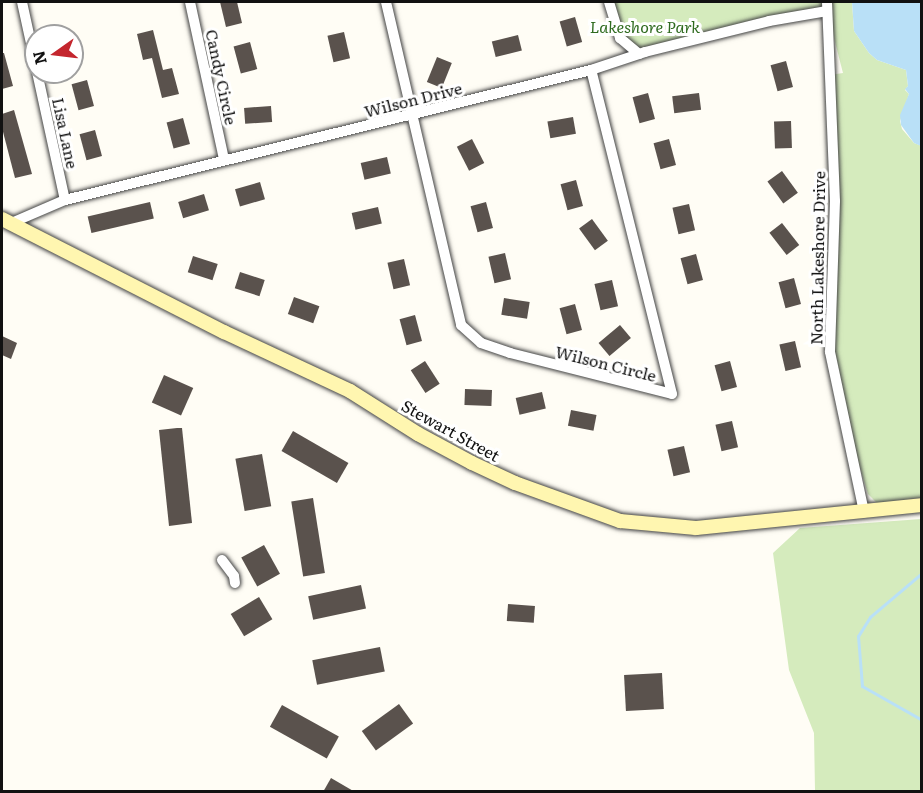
<!DOCTYPE html>
<style>
body{margin:0}
#map{position:relative;width:923px;height:793px;overflow:hidden;background:#fffdf5;font-family:Literata,serif}
div>[style]{position:absolute}
.green>*{inset:0;background:#d5ebbd}
.water>*{inset:0;background:#b9e0f7}
.stream>*{height:3px;margin:-1.5px;padding:0 1.5px;transform-origin:1.5px;border-radius:1.5px;background:#b9e0f7}
.building>*{inset:0;background:#5a524d;transform-origin:0 0}
.roads{filter:drop-shadow(0 0 2px #444) drop-shadow(0 0 2px #444)}
.street>*{height:10px;margin:-5px;padding:0 5px;transform-origin:5px;border-radius:5px;background:#fff}
.secondary>*{height:14px;margin:-7px;padding:0 7px;transform-origin:7px;border-radius:7px;background:#fff6b0}
span{translate:-50% -50%;white-space:nowrap;text-align:center;line-height:1.15;-webkit-text-stroke:6px #fff;paint-order:stroke}
.park-label{font-size:16px;color:#2f6b1f;font-style:italic}
.street-label{font-size:16px;color:#111}
.frame{position:absolute;inset:0;border:3px solid #111;pointer-events:none}
.north{position:absolute;left:24px;top:24px;width:60px;height:60px;box-sizing:border-box;background:#fff;border:2px solid #a0a0a0;border-radius:50%;rotate:256deg;font-size:16px;font-weight:700;line-height:24px;text-align:center;color:#111}
.north::after{content:'';display:block;margin:auto;width:21px;height:27px;background:#c4262e;clip-path:polygon(50% 0,100% 100%,50% 72%,0 100%)}
</style>
<div id="map">
<div class="green">
<i style="clip-path:polygon(609px 2px,852px 2px,854px 31px,869px 53px,877px 60px,906px 70px,908px 86px,905px 90px,909px 94px,900px 121px,902px 129px,914px 143px,922px 146px,921px 498px,877px 503px,868px 494px,842px 410px,830px 352px,830px 75px,843px 73px,827px 11px,639px 54px,620px 38px)"></i>
<i style="clip-path:polygon(921px 519px,921px 791px,815px 791px,814px 733px,789px 670px,773px 553px,800px 528px)"></i>
</div>
<div class="water">
<i style="clip-path:polygon(852px 2px,921px 2px,921px 146px,914px 143px,901px 125px,900px 115px,909px 94px,905px 89px,908px 86px,906px 70px,877px 60px,869px 53px,854px 31px)"></i>
</div>
<div class="stream">
<i style="left:922px;top:573px;width:68px;rotate:139.8deg"></i>
<i style="left:870px;top:617px;width:22px;rotate:122deg"></i>
<i style="left:858px;top:636px;width:50px;rotate:85.4deg"></i>
<i style="left:862px;top:686px;width:69px;rotate:29.5deg"></i>
</div>
<div class="building">
<i style="clip-path:polygon(220px 2px,237px 2px,242px 23px,226px 27px)"></i>
<i style="left:575px;top:17px;width:26px;height:16px;rotate:74deg"></i>
<i style="clip-path:polygon(153px 30px,163px 70px,172px 68px,179px 94px,162px 98px,152px 58px,143px 60px,137px 34px)"></i>
<i style="left:344px;top:32px;width:27px;height:17px;rotate:77deg"></i>
<i style="left:518px;top:35px;width:16px;height:27px;rotate:76deg"></i>
<i style="left:250px;top:42px;width:28px;height:17px;rotate:75deg"></i>
<i style="clip-path:polygon(2px 53px,4px 53px,13px 86px,2px 89px)"></i>
<i style="left:437px;top:57px;width:16px;height:27px;rotate:22deg"></i>
<i style="left:786px;top:61px;width:27px;height:16px;rotate:75deg"></i>
<i style="left:87px;top:80px;width:27px;height:16px;rotate:75deg"></i>
<i style="left:648px;top:93px;width:27px;height:16px;rotate:75deg"></i>
<i style="left:699px;top:93px;width:17px;height:27px;rotate:83deg"></i>
<i style="left:271px;top:106px;width:16px;height:27px;rotate:86deg"></i>
<i style="clip-path:polygon(14px 110px,32px 174px,15px 178px,2px 128px,2px 114px)"></i>
<i style="left:573px;top:117px;width:17px;height:26px;rotate:80deg"></i>
<i style="left:183px;top:118px;width:27px;height:17px;rotate:75deg"></i>
<i style="left:791px;top:121px;width:27px;height:17px;rotate:88deg"></i>
<i style="left:95px;top:130px;width:27px;height:16px;rotate:75deg"></i>
<i style="left:472px;top:139px;width:27px;height:17px;rotate:63deg"></i>
<i style="left:669px;top:139px;width:27px;height:16px;rotate:75deg"></i>
<i style="left:387px;top:157px;width:17px;height:27px;rotate:77deg"></i>
<i style="left:782px;top:171px;width:27px;height:18px;rotate:54deg"></i>
<i style="left:576px;top:180px;width:27px;height:16px;rotate:75deg"></i>
<i style="left:260px;top:182px;width:18px;height:26px;rotate:74deg"></i>
<i style="left:204px;top:194px;width:17px;height:27px;rotate:73deg"></i>
<i style="left:150px;top:202px;width:17px;height:64px;rotate:77deg"></i>
<i style="left:486px;top:202px;width:27px;height:16px;rotate:75deg"></i>
<i style="left:689px;top:204px;width:27px;height:17px;rotate:77deg"></i>
<i style="left:378px;top:207px;width:17px;height:27px;rotate:77deg"></i>
<i style="left:592px;top:219px;width:27px;height:16px;rotate:54deg"></i>
<i style="left:782px;top:223px;width:28px;height:16px;rotate:52deg"></i>
<i style="left:505px;top:253px;width:27px;height:17px;rotate:77deg"></i>
<i style="left:696px;top:254px;width:27px;height:16px;rotate:75deg"></i>
<i style="left:193px;top:256px;width:26px;height:17px;rotate:18deg"></i>
<i style="left:404px;top:259px;width:27px;height:17px;rotate:77deg"></i>
<i style="left:240px;top:272px;width:26px;height:17px;rotate:18deg"></i>
<i style="left:794px;top:278px;width:27px;height:16px;rotate:75deg"></i>
<i style="left:612px;top:280px;width:27px;height:18px;rotate:77deg"></i>
<i style="left:294px;top:297px;width:27px;height:18px;rotate:20deg"></i>
<i style="left:504px;top:298px;width:26px;height:17px;rotate:9deg"></i>
<i style="left:575px;top:304px;width:27px;height:16px;rotate:75deg"></i>
<i style="left:415px;top:315px;width:27px;height:16px;rotate:75deg"></i>
<i style="left:620px;top:325px;width:17px;height:28px;rotate:50deg"></i>
<i style="clip-path:polygon(2px 336px,17px 343px,11px 359px,2px 355px)"></i>
<i style="left:795px;top:341px;width:27px;height:16px;rotate:77deg"></i>
<i style="left:425px;top:361px;width:27px;height:17px;rotate:57deg"></i>
<i style="left:730px;top:361px;width:27px;height:16px;rotate:75deg"></i>
<i style="left:164px;top:375px;width:32px;height:30px;rotate:24deg"></i>
<i style="left:465px;top:389px;width:27px;height:16px;rotate:2deg"></i>
<i style="left:542px;top:392px;width:17px;height:27px;rotate:77deg"></i>
<i style="left:571px;top:410px;width:26px;height:16px;rotate:11deg"></i>
<i style="left:732px;top:421px;width:27px;height:17px;rotate:77deg"></i>
<i style="clip-path:polygon(177px 428px,182px 428px,192px 523px,169px 526px,159px 430px)"></i>
<i style="left:293px;top:431px;width:64px;height:23px;rotate:30deg"></i>
<i style="left:684px;top:446px;width:27px;height:17px;rotate:77deg"></i>
<i style="left:262px;top:454px;width:53px;height:27px;rotate:80deg"></i>
<i style="left:313px;top:498px;width:76px;height:22px;rotate:81deg"></i>
<i style="left:264px;top:545px;width:33px;height:26px;rotate:61deg"></i>
<i style="left:361px;top:585px;width:24px;height:54px;rotate:78deg"></i>
<i style="left:259px;top:597px;width:26px;height:33px;rotate:59deg"></i>
<i style="left:508px;top:604px;width:27px;height:17px;rotate:4deg"></i>
<i style="left:380px;top:647px;width:25px;height:69px;rotate:79deg"></i>
<i style="left:662px;top:673px;width:36px;height:38px;rotate:87deg"></i>
<i style="left:399px;top:704px;width:24px;height:46px;rotate:54deg"></i>
<i style="left:282px;top:705px;width:65px;height:25px;rotate:29deg"></i>
<i style="clip-path:polygon(331px 778px,355px 792px,323px 792px)"></i>
</div>
<div class="roads">
<div class="street">
<i style="left:22px;top:2px;width:66px;rotate:77.7deg"></i>
<i style="left:190px;top:2px;width:161px;rotate:77.8deg"></i>
<i style="left:386px;top:2px;width:332px;rotate:76.9deg"></i>
<i style="left:461px;top:325px;width:27px;rotate:42deg"></i>
<i style="left:481px;top:343px;width:31px;rotate:19deg"></i>
<i style="left:510px;top:353px;width:167px;rotate:14.2deg"></i>
<i style="left:672px;top:394px;width:334px;rotate:-104deg"></i>
<i style="left:609px;top:2px;width:38px;rotate:73deg"></i>
<i style="left:620px;top:38px;width:25px;rotate:40deg"></i>
<i style="left:827px;top:2px;width:199px;rotate:87.7deg"></i>
<i style="left:835px;top:201px;width:151px;rotate:91.9deg"></i>
<i style="left:830px;top:352px;width:164px;rotate:78deg"></i>
<i style="left:37px;top:72px;width:131px;rotate:77.7deg"></i>
<i style="left:9px;top:224px;width:61px;rotate:-23.2deg"></i>
<i style="left:65px;top:200px;width:542px;rotate:-13.88deg"></i>
<i style="left:591px;top:70px;width:57px;rotate:-18.4deg"></i>
<i style="left:645px;top:52px;width:128px;rotate:-14deg"></i>
<i style="left:769px;top:21px;width:59px;rotate:-9.8deg"></i>
<i style="left:222px;top:560px;width:20px;rotate:53deg"></i>
<i style="left:234px;top:576px;width:7px;rotate:82deg"></i>
</div>
<div class="secondary">
<i style="left:2px;top:219px;width:249px;rotate:27deg"></i>
<i style="left:224px;top:332px;width:139px;rotate:25.1deg"></i>
<i style="left:350px;top:391px;width:80px;rotate:32.3deg"></i>
<i style="left:418px;top:434px;width:61px;rotate:28.2deg"></i>
<i style="left:472px;top:463px;width:47px;rotate:24.9deg"></i>
<i style="left:515px;top:483px;width:112px;rotate:19.9deg"></i>
<i style="left:620px;top:521px;width:76px;rotate:5.3deg"></i>
<i style="left:696px;top:528px;width:227px;rotate:-5.8deg"></i>
</div>
</div>
<div class="park-label">
<span style="left:645px;top:26px">Lakeshore Park</span>
</div>
<div class="street-label">
<span style="left:222px;top:77px;rotate:78deg">Candy Circle</span>
<span style="left:413px;top:99px;rotate:-14deg">Wilson Drive</span>
<span style="left:66px;top:133px;rotate:78deg">Lisa Lane</span>
<span style="left:817px;top:258px;rotate:-89deg">North Lakeshore Drive</span>
<span style="left:606px;top:363px;rotate:14deg">Wilson Circle</span>
<span style="left:451px;top:430px;rotate:29deg">Stewart Street</span>
</div>
<div class="frame"></div>
<div class="north">N</div>
</div>
